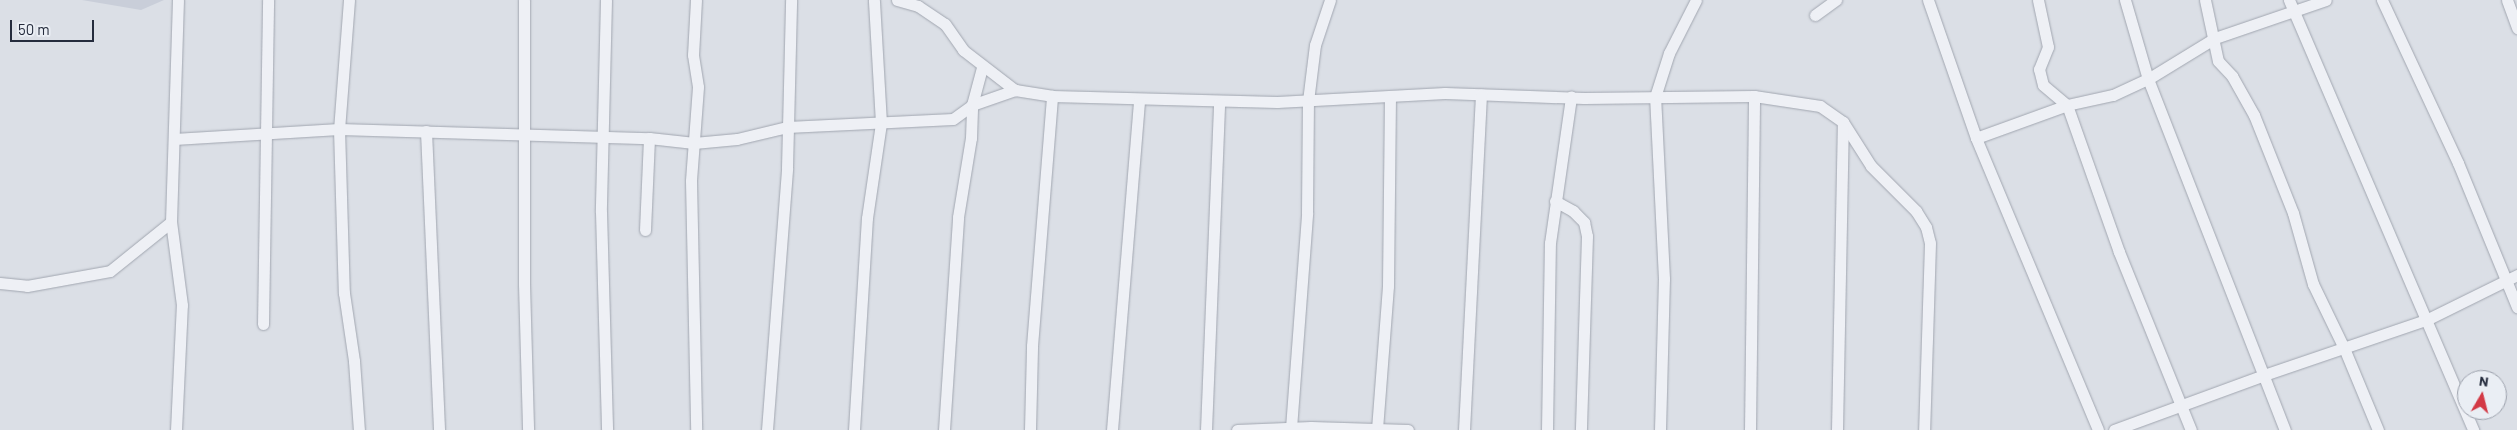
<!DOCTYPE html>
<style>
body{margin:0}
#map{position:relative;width:2517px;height:430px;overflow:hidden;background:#dbdfe6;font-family:Barlow,sans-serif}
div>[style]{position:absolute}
.built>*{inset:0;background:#c9ced9}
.roads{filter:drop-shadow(0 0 1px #a1a6b0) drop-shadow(0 0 1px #a1a6b0)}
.street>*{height:11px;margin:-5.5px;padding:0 5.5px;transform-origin:5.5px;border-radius:5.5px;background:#eef0f5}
span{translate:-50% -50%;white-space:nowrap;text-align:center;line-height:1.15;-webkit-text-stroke:4.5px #eaeef4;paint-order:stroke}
.north{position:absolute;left:2457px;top:370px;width:50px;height:50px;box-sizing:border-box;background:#eaeef4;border:1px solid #9ba0ab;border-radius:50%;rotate:8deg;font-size:14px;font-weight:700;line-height:20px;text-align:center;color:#252c3d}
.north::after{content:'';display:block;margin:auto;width:18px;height:22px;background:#d33945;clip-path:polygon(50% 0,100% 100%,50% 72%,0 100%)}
.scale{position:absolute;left:10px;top:20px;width:84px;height:22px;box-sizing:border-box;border:2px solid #252c3d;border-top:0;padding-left:6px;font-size:15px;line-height:18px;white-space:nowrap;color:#252c3d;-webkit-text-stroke:4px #eaeef4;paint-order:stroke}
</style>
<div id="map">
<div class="built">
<i style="clip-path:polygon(82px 0,164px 0,141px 10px)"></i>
</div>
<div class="roads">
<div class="street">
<i style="left:349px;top:0;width:129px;rotate:94.4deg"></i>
<i style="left:339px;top:129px;width:164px;rotate:88.3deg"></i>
<i style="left:344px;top:293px;width:69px;rotate:81.6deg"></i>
<i style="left:354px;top:361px;width:69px;rotate:85.9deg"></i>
<i style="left:524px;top:0;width:284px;rotate:90deg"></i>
<i style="left:524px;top:284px;width:146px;rotate:88.4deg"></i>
<i style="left:606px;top:0;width:212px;rotate:91.4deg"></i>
<i style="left:601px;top:212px;width:218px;rotate:88.4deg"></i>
<i style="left:696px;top:0;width:55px;rotate:93.1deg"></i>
<i style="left:693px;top:55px;width:32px;rotate:81deg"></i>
<i style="left:698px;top:87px;width:94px;rotate:94.3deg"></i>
<i style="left:691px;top:181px;width:249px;rotate:88.8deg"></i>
<i style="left:897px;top:0;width:22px;rotate:16deg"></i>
<i style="left:918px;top:6px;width:32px;rotate:34deg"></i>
<i style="left:945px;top:24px;width:32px;rotate:55deg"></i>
<i style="left:963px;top:50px;width:66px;rotate:37.6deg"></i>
<i style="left:1015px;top:90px;width:37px;rotate:9deg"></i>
<i style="left:1052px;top:96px;width:225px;rotate:1.5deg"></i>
<i style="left:1277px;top:102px;width:168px;rotate:-3.1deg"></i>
<i style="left:1445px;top:93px;width:139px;rotate:2.1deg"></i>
<i style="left:1584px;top:98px;width:170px;rotate:-0.7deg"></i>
<i style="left:1754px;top:96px;width:67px;rotate:8.6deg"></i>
<i style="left:1820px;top:106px;width:28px;rotate:35deg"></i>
<i style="left:1843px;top:122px;width:52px;rotate:57.5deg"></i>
<i style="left:1871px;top:166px;width:64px;rotate:45deg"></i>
<i style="left:1916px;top:211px;width:19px;rotate:58deg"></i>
<i style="left:1926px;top:227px;width:16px;rotate:76deg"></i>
<i style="left:1930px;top:243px;width:187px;rotate:91.8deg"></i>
<i style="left:1928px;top:0;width:146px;rotate:70.8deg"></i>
<i style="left:1976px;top:138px;width:316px;rotate:67.3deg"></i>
<i style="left:2038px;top:0;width:48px;rotate:78deg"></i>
<i style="left:2048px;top:47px;width:24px;rotate:112deg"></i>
<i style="left:2039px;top:69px;width:16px;rotate:76deg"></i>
<i style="left:2043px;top:85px;width:31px;rotate:40deg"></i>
<i style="left:2067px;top:105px;width:156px;rotate:70.5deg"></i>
<i style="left:2119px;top:252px;width:192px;rotate:68deg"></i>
<i style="left:2125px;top:0;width:82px;rotate:73.8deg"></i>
<i style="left:2148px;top:79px;width:377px;rotate:68.7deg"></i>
<i style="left:2205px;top:0;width:62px;rotate:78deg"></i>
<i style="left:2218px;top:61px;width:21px;rotate:47deg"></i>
<i style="left:2232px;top:76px;width:45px;rotate:60.6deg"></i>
<i style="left:2254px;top:115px;width:105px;rotate:68.3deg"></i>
<i style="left:2293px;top:213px;width:74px;rotate:74.3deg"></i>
<i style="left:2313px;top:284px;width:71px;rotate:64.2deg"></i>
<i style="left:2344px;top:348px;width:89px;rotate:67.5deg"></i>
<i style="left:2289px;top:0;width:468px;rotate:66.8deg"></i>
<i style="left:2382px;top:0;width:180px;rotate:65deg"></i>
<i style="left:2458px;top:163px;width:156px;rotate:67.7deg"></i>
<i style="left:2507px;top:0;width:30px;rotate:70deg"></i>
<i style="left:1815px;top:15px;width:26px;rotate:-36deg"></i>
<i style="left:426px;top:131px;width:299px;rotate:87.5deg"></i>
<i style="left:1976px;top:138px;width:97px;rotate:-19.9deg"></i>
<i style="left:2067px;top:105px;width:47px;rotate:-12.3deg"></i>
<i style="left:2113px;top:95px;width:38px;rotate:-25deg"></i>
<i style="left:2148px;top:79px;width:79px;rotate:-31.5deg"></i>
<i style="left:2215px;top:38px;width:117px;rotate:-18.9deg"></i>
<i style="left:174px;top:139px;width:165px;rotate:-3.5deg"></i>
<i style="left:339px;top:129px;width:310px;rotate:1.7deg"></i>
<i style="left:649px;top:138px;width:45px;rotate:6.3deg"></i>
<i style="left:694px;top:143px;width:43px;rotate:-5.3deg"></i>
<i style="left:737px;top:139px;width:51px;rotate:-13.5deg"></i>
<i style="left:787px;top:127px;width:166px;rotate:-2.8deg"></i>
<i style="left:953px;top:119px;width:24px;rotate:-36deg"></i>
<i style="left:972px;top:105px;width:38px;rotate:-75deg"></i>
<i style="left:1555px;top:201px;width:21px;rotate:29deg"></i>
<i style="left:1573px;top:211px;width:16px;rotate:45deg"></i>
<i style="left:1584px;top:222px;width:14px;rotate:78deg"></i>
<i style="left:1587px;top:236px;width:194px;rotate:91.8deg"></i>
<i style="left:645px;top:230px;width:92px;rotate:-87.5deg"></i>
<i style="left:0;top:283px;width:27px;rotate:6deg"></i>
<i style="left:27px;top:286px;width:84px;rotate:-10.2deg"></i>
<i style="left:110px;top:271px;width:78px;rotate:-38.8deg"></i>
<i style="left:263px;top:324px;width:324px;rotate:-89.1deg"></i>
<i style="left:1291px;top:428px;width:216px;rotate:-85.7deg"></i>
<i style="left:1307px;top:213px;width:112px;rotate:-89.5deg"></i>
<i style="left:1308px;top:101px;width:56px;rotate:-82.9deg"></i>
<i style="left:1315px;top:45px;width:47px;rotate:-71.6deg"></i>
<i style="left:1377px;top:429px;width:143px;rotate:-85.6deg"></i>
<i style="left:1388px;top:286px;width:190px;rotate:-89.4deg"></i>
<i style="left:176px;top:430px;width:125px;rotate:-87.3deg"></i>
<i style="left:182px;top:305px;width:84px;rotate:-97.5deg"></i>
<i style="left:171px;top:222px;width:222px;rotate:-88.2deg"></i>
<i style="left:767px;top:430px;width:263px;rotate:-85.6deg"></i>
<i style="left:787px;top:168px;width:168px;rotate:-88.6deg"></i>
<i style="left:854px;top:430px;width:212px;rotate:-86.5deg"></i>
<i style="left:867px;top:218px;width:96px;rotate:-81.6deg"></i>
<i style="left:881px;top:123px;width:123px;rotate:-93.3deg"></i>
<i style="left:944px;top:430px;width:213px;rotate:-86.2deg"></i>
<i style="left:958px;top:217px;width:80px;rotate:-80.7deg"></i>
<i style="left:971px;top:138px;width:33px;rotate:-88deg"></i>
<i style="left:972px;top:105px;width:46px;rotate:-19.2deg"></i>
<i style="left:1030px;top:430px;width:84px;rotate:-88.6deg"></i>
<i style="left:1032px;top:346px;width:251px;rotate:-85.4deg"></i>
<i style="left:1112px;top:430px;width:331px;rotate:-85.3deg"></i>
<i style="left:1206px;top:430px;width:328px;rotate:-87.7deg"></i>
<i style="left:1237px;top:430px;width:74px;rotate:-2.3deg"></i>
<i style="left:1311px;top:427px;width:97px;rotate:1.8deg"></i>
<i style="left:1464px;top:430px;width:336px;rotate:-87.1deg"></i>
<i style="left:1547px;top:430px;width:187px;rotate:-89.1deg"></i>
<i style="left:1550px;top:243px;width:148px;rotate:-81.8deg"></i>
<i style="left:1660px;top:430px;width:151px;rotate:-88.5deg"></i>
<i style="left:1664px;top:279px;width:182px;rotate:-92.8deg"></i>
<i style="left:1655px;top:97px;width:46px;rotate:-72.3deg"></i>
<i style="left:1669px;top:53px;width:59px;rotate:-63deg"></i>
<i style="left:1750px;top:430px;width:334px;rotate:-89.3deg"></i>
<i style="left:1837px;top:430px;width:308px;rotate:-88.9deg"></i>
<i style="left:2114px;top:430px;width:160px;rotate:-20.1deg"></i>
<i style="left:2264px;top:375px;width:171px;rotate:-18.8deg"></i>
<i style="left:2426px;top:320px;width:102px;rotate:-26.3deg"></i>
</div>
</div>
<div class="north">N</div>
<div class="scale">50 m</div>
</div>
